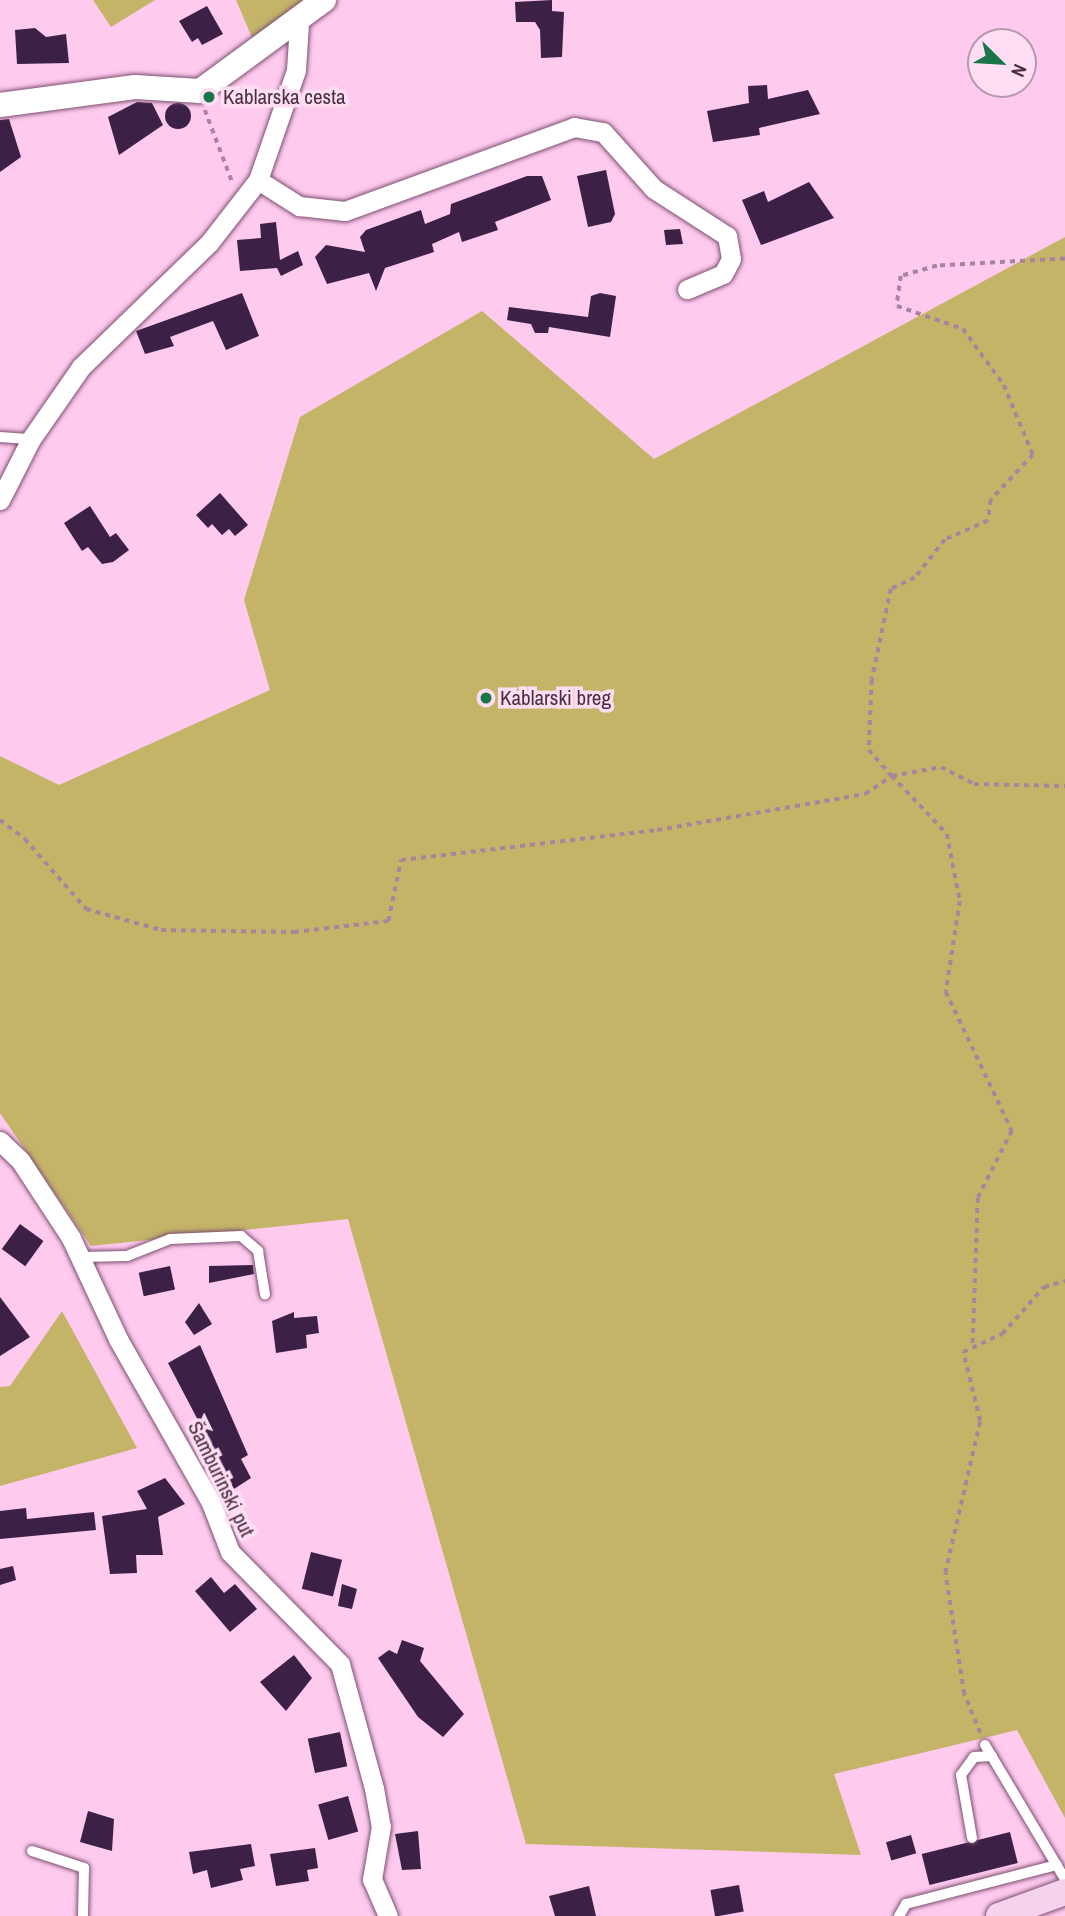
<!DOCTYPE html>
<meta charset="utf-8">
<style>
body{margin:0}
#map{position:relative;width:1065px;height:1916px;overflow:hidden;background:#fecaee;font-family:"Archivo Narrow",sans-serif}
div>[style]{position:absolute}
.green>*{inset:0;background:#c4b468}
.building>*{inset:0;background:#3d2046;transform-origin:0 0}
.round{border-radius:50%}
.path>*{height:3.5px;margin-top:-1.75px;transform-origin:0;background:repeating-linear-gradient(90deg,#a9849e 0 5px,transparent 0 10px)}
.roads{filter:drop-shadow(0 0 2px #7c4f70) drop-shadow(0 0 2px #7c4f70)}
.service>*{height:10px;margin:-5px;padding:0 5px;transform-origin:5px;border-radius:5px;background:#fff}
.minor>*{height:19px;margin:-9.5px;padding:0 9.5px;transform-origin:9.5px;border-radius:9.5px;background:#fff}
.tertiary>*{height:24px;margin:-12px;padding:0 12px;transform-origin:12px;border-radius:12px;background:#fff}
.secondary>*{height:26px;margin:-13px;padding:0 13px;transform-origin:13px;border-radius:13px;background:#f5d3ec}
.dots>*{width:19px;height:19px;translate:-50% -50%;box-sizing:border-box;border:4px solid #ffdef4;border-radius:50%}
span{translate:-50% -50%;white-space:nowrap;text-align:center;line-height:1.15;-webkit-text-stroke:7px #ffdef4;paint-order:stroke}
.poi-label{font-size:21px;color:#463140}
.left{translate:0 -50%;text-align:left}
.street-label{font-size:21px;color:#463140}
.north{position:absolute;left:967px;top:28px;width:70px;height:70px;box-sizing:border-box;background:#ffdef4;border:2px solid #b599ac;border-radius:50%;rotate:114deg;font-size:19px;font-weight:700;line-height:28px;text-align:center;color:#463140}
.north::after{content:'';display:block;margin:auto;width:24px;height:32px;background:#19764b;clip-path:polygon(50% 0,100% 100%,50% 72%,0 100%)}
</style>
<div id="map">
<div class="green">
<i style="clip-path:polygon(93px 0,155px 0,111px 27px)"></i>
<i style="clip-path:polygon(236px 0,305px 0,256px 47px)"></i>
<i style="clip-path:polygon(1065px 237px,1065px 1818px,1017px 1730px,834px 1774px,861px 1855px,526px 1844px,348px 1219px,91px 1246px,0 1113px,0 756px,59px 785px,270px 690px,244px 600px,300px 417px,482px 311px,654px 459px)"></i>
<i style="clip-path:polygon(62px 1311px,137px 1448px,0 1486px,0 1387px,10px 1386px)"></i>
</div>
<div class="building">
<i style="clip-path:polygon(552px 0,552px 11px,564px 12px,562px 57px,541px 58px,540px 30px,535px 22px,516px 22px,515px 2px)"></i>
<i style="clip-path:polygon(207px 6px,223px 34px,202px 45px,198px 38px,192px 42px,179px 21px)"></i>
<i style="clip-path:polygon(35px 28px,46px 37px,66px 34px,69px 63px,17px 64px,15px 30px)"></i>
<i style="clip-path:polygon(767px 85px,768px 99px,808px 90px,820px 114px,759px 128px,760px 135px,713px 142px,707px 111px,749px 103px,748px 86px)"></i>
<i style="clip-path:polygon(137px 102px,152px 103px,163px 125px,119px 155px,108px 117px)"></i>
<i class="round" style="left:165px;top:103px;width:26px;height:26px"></i>
<i style="clip-path:polygon(9px 119px,21px 157px,0 172px,0 120px)"></i>
<i style="clip-path:polygon(606px 170px,615px 214px,611px 222px,588px 227px,577px 176px)"></i>
<i style="clip-path:polygon(527px 176px,542px 176px,551px 200px,495px 222px,498px 230px,462px 242px,459px 232px,432px 244px,434px 252px,385px 268px,376px 291px,369px 273px,327px 284px,315px 257px,326px 245px,365px 252px,360px 237px,366px 230px,421px 210px,425px 224px,450px 214px,451px 204px)"></i>
<i style="clip-path:polygon(809px 182px,834px 218px,761px 245px,742px 200px,764px 191px,768px 202px)"></i>
<i style="clip-path:polygon(276px 222px,280px 260px,298px 251px,303px 265px,281px 276px,277px 268px,240px 271px,237px 240px,261px 238px,260px 224px)"></i>
<i style="clip-path:polygon(680px 229px,683px 244px,666px 245px,664px 230px)"></i>
<i style="clip-path:polygon(242px 293px,259px 336px,226px 350px,213px 321px,170px 337px,174px 346px,145px 354px,136px 331px)"></i>
<i style="clip-path:polygon(600px 293px,616px 296px,610px 337px,549px 327px,548px 333px,535px 333px,531px 324px,507px 320px,509px 307px,588px 317px,591px 296px)"></i>
<i style="clip-path:polygon(220px 493px,248px 525px,235px 536px,229px 529px,222px 535px,212px 524px,208px 528px,196px 515px)"></i>
<i style="clip-path:polygon(90px 506px,110px 537px,116px 533px,129px 550px,113px 562px,102px 564px,88px 547px,82px 551px,64px 523px)"></i>
<i style="left:20px;top:1224px;width:29px;height:31px;rotate:36deg"></i>
<i style="clip-path:polygon(253px 1265px,254px 1274px,209px 1283px,209px 1266px)"></i>
<i style="left:170px;top:1266px;width:24px;height:32px;rotate:78deg"></i>
<i style="clip-path:polygon(0 1297px,30px 1337px,0 1356px)"></i>
<i style="clip-path:polygon(199px 1303px,212px 1324px,194px 1335px,185px 1322px)"></i>
<i style="clip-path:polygon(294px 1312px,294px 1318px,317px 1316px,319px 1333px,306px 1335px,307px 1348px,276px 1353px,272px 1321px)"></i>
<i style="clip-path:polygon(200px 1345px,248px 1455px,241px 1459px,251px 1478px,234px 1489px,168px 1363px)"></i>
<i style="clip-path:polygon(165px 1478px,185px 1504px,158px 1517px,163px 1555px,136px 1555px,137px 1573px,110px 1574px,102px 1516px,147px 1509px,137px 1491px)"></i>
<i style="clip-path:polygon(26px 1508px,27px 1519px,94px 1512px,96px 1530px,0 1539px,0 1511px)"></i>
<i style="left:311px;top:1552px;width:32px;height:38px;rotate:14deg"></i>
<i style="clip-path:polygon(13px 1566px,16px 1580px,0 1585px,0 1569px)"></i>
<i style="clip-path:polygon(211px 1577px,224px 1593px,235px 1584px,257px 1609px,230px 1632px,195px 1591px)"></i>
<i style="clip-path:polygon(342px 1584px,357px 1589px,352px 1609px,338px 1606px)"></i>
<i style="clip-path:polygon(402px 1640px,424px 1648px,420px 1661px,464px 1714px,443px 1737px,418px 1717px,378px 1658px,389px 1650px,397px 1654px)"></i>
<i style="clip-path:polygon(294px 1655px,312px 1678px,286px 1711px,260px 1682px)"></i>
<i style="left:340px;top:1732px;width:35px;height:33px;rotate:78deg"></i>
<i style="left:348px;top:1796px;width:37px;height:31px;rotate:74deg"></i>
<i style="clip-path:polygon(88px 1811px,114px 1819px,112px 1851px,80px 1842px)"></i>
<i style="clip-path:polygon(418px 1831px,421px 1869px,402px 1870px,395px 1834px)"></i>
<i style="left:1010px;top:1832px;width:32px;height:91px;rotate:76deg"></i>
<i style="left:911px;top:1835px;width:19px;height:26px;rotate:74deg"></i>
<i style="clip-path:polygon(251px 1844px,255px 1866px,240px 1869px,243px 1880px,211px 1888px,207px 1870px,193px 1874px,189px 1852px)"></i>
<i style="clip-path:polygon(315px 1848px,318px 1868px,307px 1870px,309px 1881px,276px 1886px,270px 1854px)"></i>
<i style="left:739px;top:1885px;width:27px;height:29px;rotate:80deg"></i>
<i style="clip-path:polygon(589px 1886px,596px 1916px,555px 1916px,549px 1896px)"></i>
</div>
<div class="path">
<i style="left:205px;top:110px;width:79px;rotate:69.3deg"></i>
<i style="left:1065px;top:259px;width:128px;rotate:176.9deg"></i>
<i style="left:937px;top:266px;width:37px;rotate:164deg"></i>
<i style="left:901px;top:276px;width:30px;rotate:98deg"></i>
<i style="left:897px;top:306px;width:70px;rotate:19.2deg"></i>
<i style="left:963px;top:329px;width:69px;rotate:53.8deg"></i>
<i style="left:1004px;top:385px;width:76px;rotate:67.5deg"></i>
<i style="left:1033px;top:455px;width:62px;rotate:133deg"></i>
<i style="left:991px;top:500px;width:21px;rotate:98deg"></i>
<i style="left:988px;top:521px;width:47px;rotate:156.2deg"></i>
<i style="left:945px;top:540px;width:48px;rotate:128.3deg"></i>
<i style="left:915px;top:578px;width:26px;rotate:155deg"></i>
<i style="left:891px;top:589px;width:93px;rotate:101.8deg"></i>
<i style="left:872px;top:680px;width:70px;rotate:92.5deg"></i>
<i style="left:869px;top:750px;width:35px;rotate:49deg"></i>
<i style="left:892px;top:776px;width:50px;rotate:-10.4deg"></i>
<i style="left:941px;top:767px;width:37px;rotate:27deg"></i>
<i style="left:974px;top:784px;width:91px;rotate:1.3deg"></i>
<i style="left:0;top:820px;width:31px;rotate:37deg"></i>
<i style="left:25px;top:839px;width:93px;rotate:48.9deg"></i>
<i style="left:86px;top:909px;width:78px;rotate:15.6deg"></i>
<i style="left:161px;top:930px;width:133px;rotate:0.9deg"></i>
<i style="left:294px;top:932px;width:95px;rotate:-6.7deg"></i>
<i style="left:388px;top:921px;width:62px;rotate:-78deg"></i>
<i style="left:401px;top:860px;width:258px;rotate:-6.7deg"></i>
<i style="left:657px;top:830px;width:211px;rotate:-9.8deg"></i>
<i style="left:865px;top:794px;width:32px;rotate:-34deg"></i>
<i style="left:892px;top:776px;width:80px;rotate:46.5deg"></i>
<i style="left:947px;top:834px;width:68px;rotate:79deg"></i>
<i style="left:960px;top:901px;width:92px;rotate:98.7deg"></i>
<i style="left:946px;top:992px;width:154px;rotate:64.6deg"></i>
<i style="left:1012px;top:1131px;width:75px;rotate:116.9deg"></i>
<i style="left:978px;top:1198px;width:146px;rotate:92deg"></i>
<i style="left:980px;top:1733px;width:42px;rotate:-112.3deg"></i>
<i style="left:964px;top:1694px;width:122px;rotate:-98.9deg"></i>
<i style="left:945px;top:1573px;width:156px;rotate:-77deg"></i>
<i style="left:980px;top:1421px;width:71px;rotate:-103.8deg"></i>
<i style="left:963px;top:1352px;width:43px;rotate:-24.8deg"></i>
<i style="left:1002px;top:1334px;width:63px;rotate:-48.2deg"></i>
<i style="left:1044px;top:1287px;width:22px;rotate:-16deg"></i>
</div>
<div class="roads">
<div class="service">
<i style="left:0;top:437px;width:31px;rotate:4deg"></i>
<i style="left:81px;top:1257px;width:46px;rotate:-1.2deg"></i>
<i style="left:127px;top:1256px;width:46px;rotate:-21.6deg"></i>
<i style="left:170px;top:1239px;width:71px;rotate:-2.4deg"></i>
<i style="left:241px;top:1236px;width:23px;rotate:41deg"></i>
<i style="left:258px;top:1251px;width:44px;rotate:80.8deg"></i>
<i style="left:985px;top:1745px;width:156px;rotate:59.2deg"></i>
<i style="left:972px;top:1838px;width:64px;rotate:-99.9deg"></i>
<i style="left:961px;top:1775px;width:22px;rotate:-54deg"></i>
<i style="left:974px;top:1757px;width:18px;rotate:-3deg"></i>
<i style="left:32px;top:1851px;width:55px;rotate:18.1deg"></i>
<i style="left:84px;top:1868px;width:48px;rotate:91.2deg"></i>
<i style="left:899px;top:1916px;width:14px;rotate:-60deg"></i>
<i style="left:906px;top:1904px;width:156px;rotate:-14.5deg"></i>
</div>
<div class="minor">
<i style="left:258px;top:180px;width:49px;rotate:32.4deg"></i>
<i style="left:299px;top:206px;width:46px;rotate:6.2deg"></i>
<i style="left:345px;top:211px;width:244px;rotate:-20.1deg"></i>
<i style="left:574px;top:127px;width:29px;rotate:10deg"></i>
<i style="left:603px;top:132px;width:76px;rotate:48.2deg"></i>
<i style="left:654px;top:189px;width:87px;rotate:32.8deg"></i>
<i style="left:727px;top:236px;width:23px;rotate:80deg"></i>
<i style="left:731px;top:259px;width:17px;rotate:118deg"></i>
<i style="left:723px;top:274px;width:39px;rotate:157deg"></i>
<i style="left:0;top:500px;width:68px;rotate:-63.1deg"></i>
<i style="left:31px;top:439px;width:88px;rotate:-55.2deg"></i>
<i style="left:81px;top:367px;width:178px;rotate:-44.1deg"></i>
<i style="left:209px;top:243px;width:80px;rotate:-52.1deg"></i>
<i style="left:258px;top:180px;width:116px;rotate:-70.9deg"></i>
<i style="left:296px;top:70px;width:46px;rotate:-86.3deg"></i>
<i style="left:0;top:1141px;width:28px;rotate:44deg"></i>
<i style="left:20px;top:1160px;width:93px;rotate:56.8deg"></i>
<i style="left:71px;top:1238px;width:111px;rotate:65deg"></i>
<i style="left:118px;top:1339px;width:189px;rotate:60.4deg"></i>
<i style="left:211px;top:1503px;width:53px;rotate:68.8deg"></i>
<i style="left:230px;top:1552px;width:157px;rotate:45.5deg"></i>
<i style="left:340px;top:1664px;width:129px;rotate:74.7deg"></i>
<i style="left:374px;top:1788px;width:39px;rotate:80deg"></i>
<i style="left:381px;top:1826px;width:54px;rotate:99.6deg"></i>
<i style="left:372px;top:1879px;width:40px;rotate:66.6deg"></i>
</div>
<div class="tertiary">
<i style="left:0;top:105px;width:136px;rotate:-7.6deg"></i>
<i style="left:135px;top:87px;width:65px;rotate:3.5deg"></i>
<i style="left:200px;top:91px;width:154px;rotate:-36.3deg"></i>
</div>
<div class="secondary">
<i style="left:999px;top:1916px;width:70px;rotate:-20deg"></i>
</div>
</div>
<div class="dots">
<i style="left:209px;top:97px;background:#19764b"></i>
<i style="left:486px;top:698px;background:#19764b"></i>
</div>
<div class="poi-label">
<span class="left" style="left:223px;top:97px">Kablarska cesta</span>
<span class="left" style="left:500px;top:698px">Kablarski breg</span>
</div>
<div class="street-label">
<span style="left:221px;top:1479px;rotate:64deg">Šamburinski put</span>
</div>
<div class="north">N</div>
</div>
